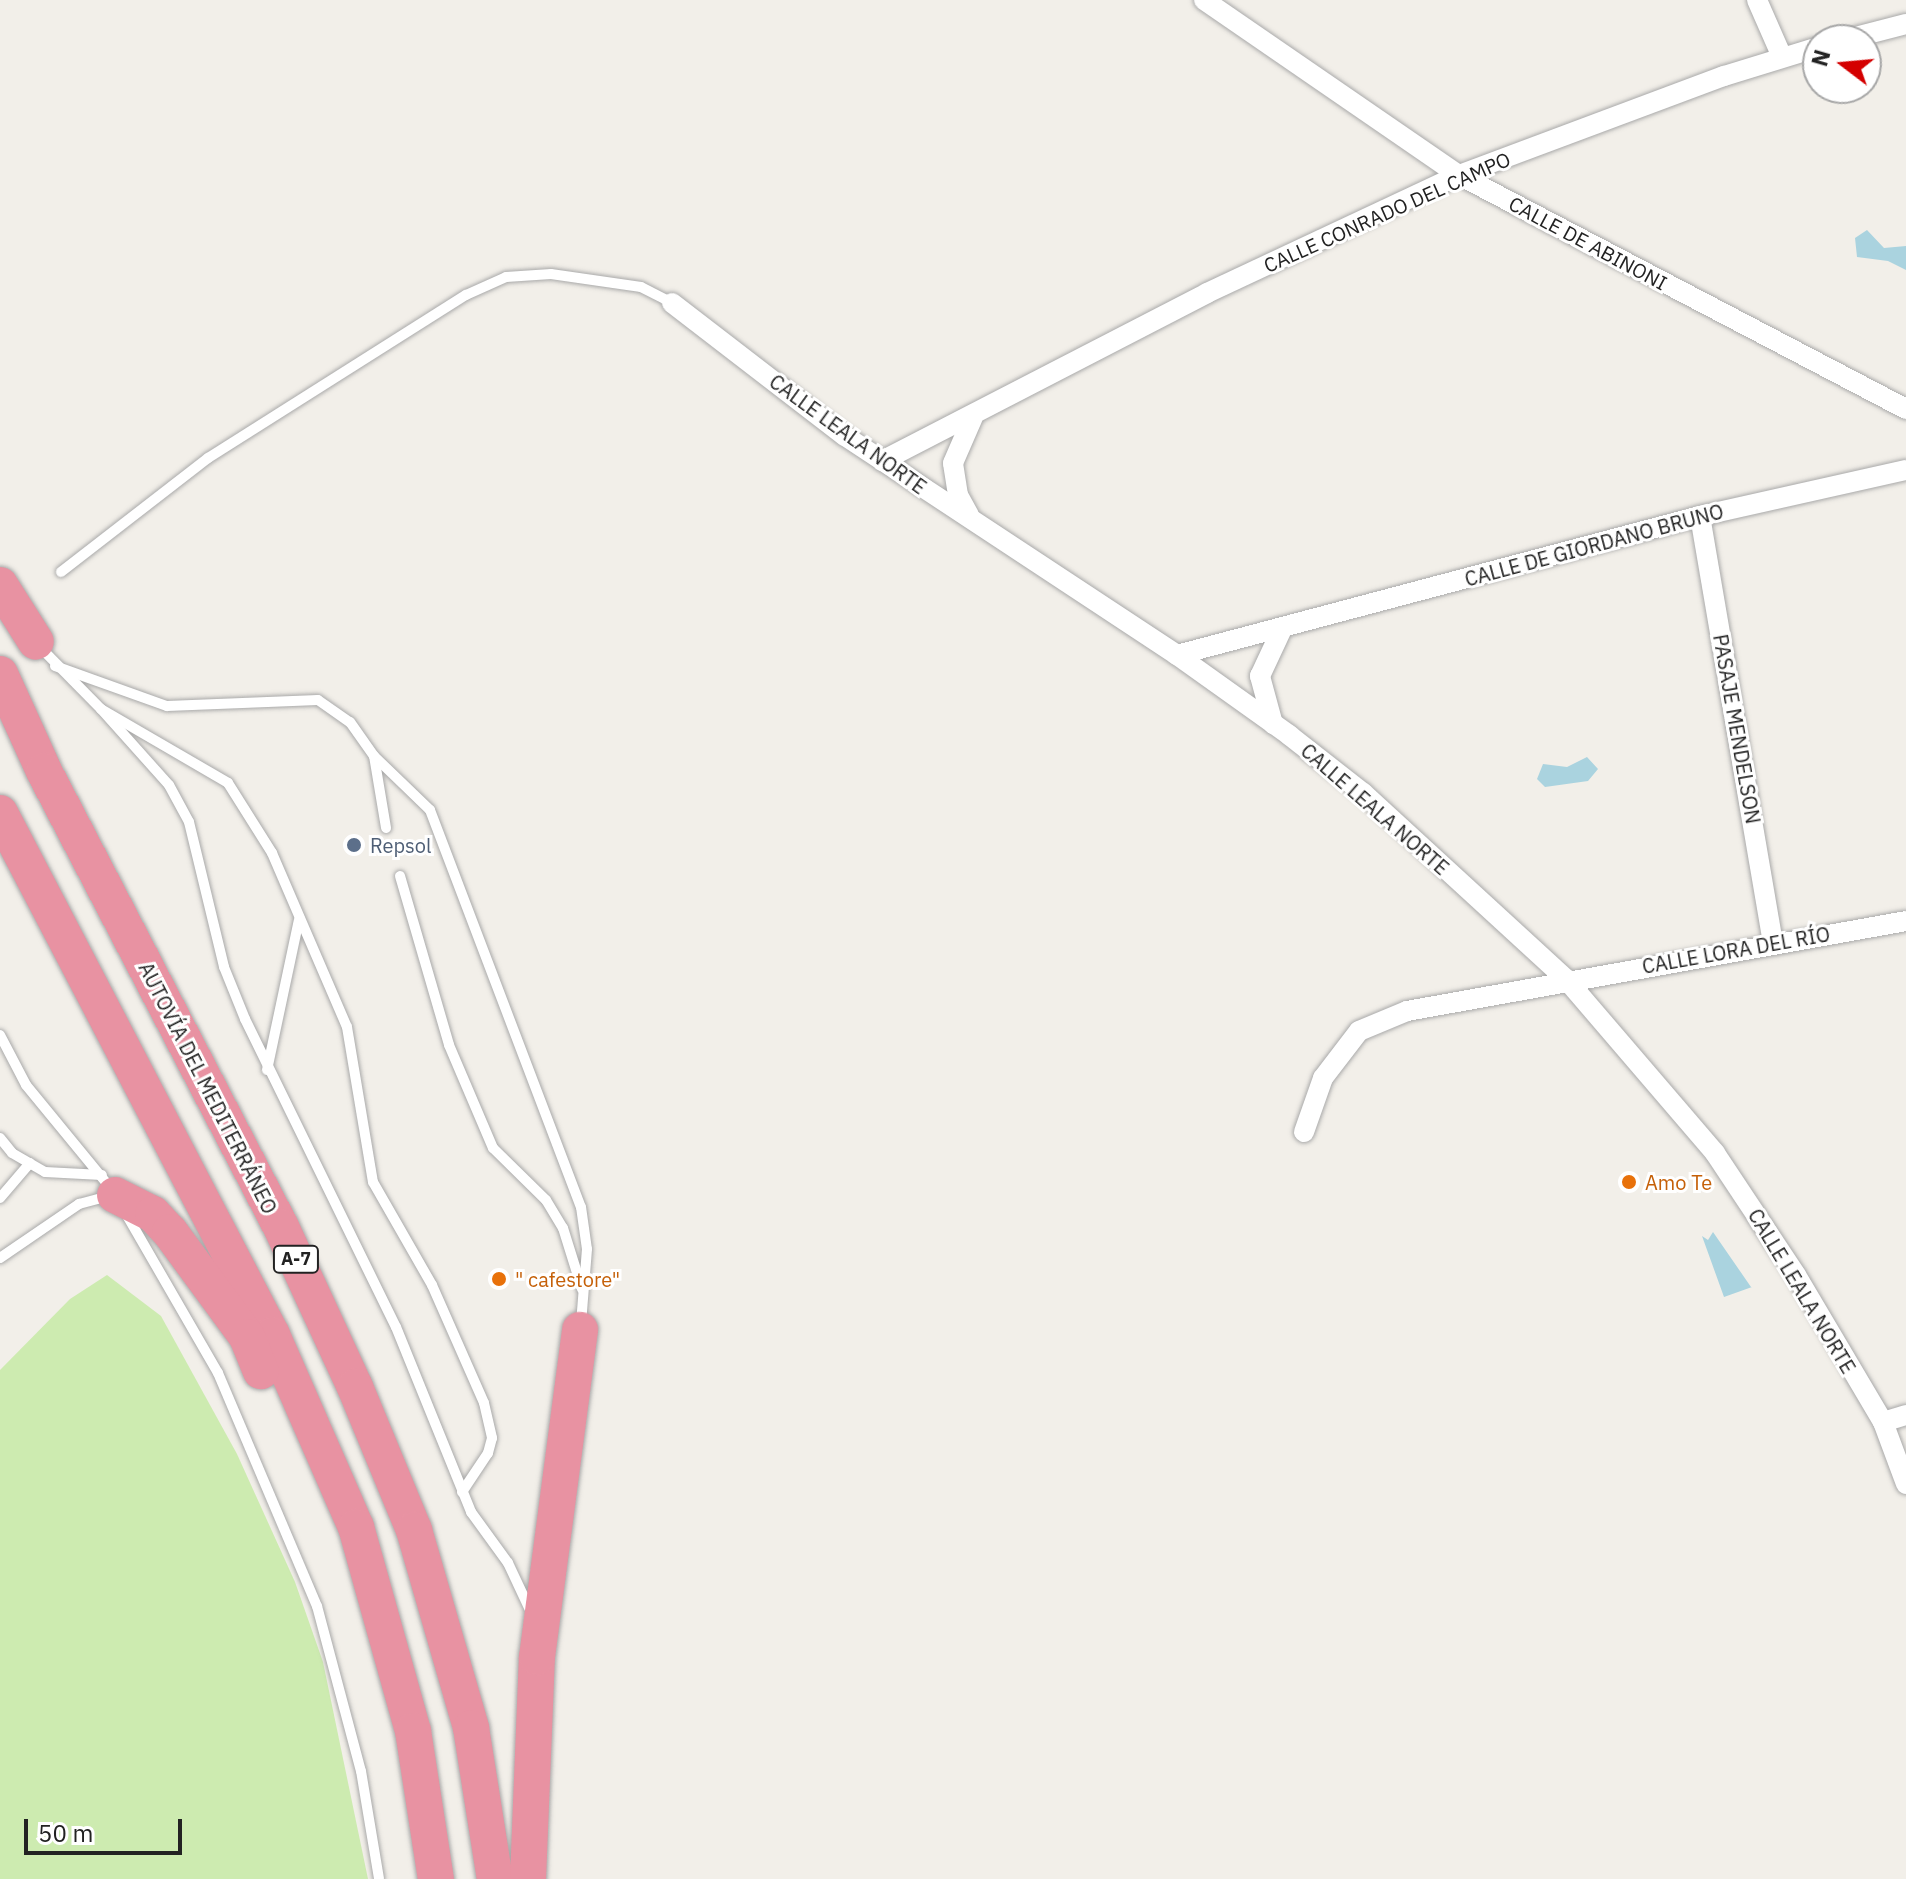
<!DOCTYPE html>
<meta charset="utf-8">
<style>
body{margin:0}
#map{position:relative;width:1906px;height:1879px;overflow:hidden;background:#f2efe9;font-family:"IBM Plex Sans",sans-serif}
div>[style]{position:absolute}
.grass>*{inset:0;background:#cdebb0}
.water>*{inset:0;background:#aad3df}
.roads{filter:drop-shadow(0 0 2px #a9a9a9) drop-shadow(0 0 2px #a9a9a9)}
.lane>*{height:10px;margin:-5px;padding:0 5px;transform-origin:5px;border-radius:5px;background:#fff}
.street>*{height:20px;margin:-10px;padding:0 10px;transform-origin:10px;border-radius:10px;background:#fff}
.highway>*{height:36px;margin:-18px;padding:0 18px;transform-origin:18px;border-radius:18px;background:#e892a2}
.dots>*{width:22px;height:22px;translate:-50% -50%;box-sizing:border-box;border:4px solid #fff;border-radius:50%}
span{translate:-50% -50%;white-space:nowrap;text-align:center;line-height:1.15;-webkit-text-stroke:6px #fff;paint-order:stroke}
.shield-label span{padding:2px 6px;background:#fff;border:2px solid;border-radius:6px;-webkit-text-stroke-width:0}
.shield-label{font-size:18px;color:#222;font-weight:700}
.street-label{font-size:20px;color:#222}
.service-label{font-size:20px;color:#4e5e75}
.left{translate:0 -50%;text-align:left}
.food-label{font-size:20px;color:#c56008}
.north{position:absolute;left:1802px;top:24px;width:80px;height:80px;box-sizing:border-box;background:#fff;border:2px solid #a7a7a7;border-radius:50%;rotate:286deg;font-size:22px;font-weight:700;line-height:32px;text-align:center;color:#222}
.north::after{content:'';display:block;margin:auto;width:28px;height:36px;background:#d40000;clip-path:polygon(50% 0,100% 100%,50% 72%,0 100%)}
.scale{position:absolute;left:24px;top:1819px;width:158px;height:36px;box-sizing:border-box;border:4px solid #222;border-top:0;padding-left:10px;font-size:24px;line-height:28px;white-space:nowrap;color:#222;-webkit-text-stroke:6px #fff;paint-order:stroke}
</style>
<div id="map">
<div class="grass">
<i style="clip-path:polygon(107px 1275px,161px 1316px,237px 1454px,295px 1582px,323px 1662px,368px 1879px,0 1879px,0 1370px,70px 1299px)"></i>
</div>
<div class="water">
<i style="clip-path:polygon(1867px 230px,1884px 248px,1906px 246px,1906px 270px,1888px 261px,1857px 257px,1855px 238px)"></i>
<i style="clip-path:polygon(1587px 757px,1598px 769px,1588px 781px,1545px 787px,1537px 779px,1543px 764px,1567px 767px)"></i>
<i style="clip-path:polygon(1713px 1232px,1751px 1287px,1752px 1287px,1724px 1297px,1702px 1236px,1708px 1240px)"></i>
</div>
<div class="roads">
<div class="lane">
<i style="left:61px;top:572px;width:186px;rotate:-37.8deg"></i>
<i style="left:208px;top:458px;width:305px;rotate:-32.3deg"></i>
<i style="left:466px;top:295px;width:44px;rotate:-24.2deg"></i>
<i style="left:506px;top:277px;width:45px;rotate:-3.8deg"></i>
<i style="left:551px;top:274px;width:91px;rotate:8.2deg"></i>
<i style="left:641px;top:287px;width:35px;rotate:27deg"></i>
<i style="left:40px;top:647px;width:87px;rotate:45.5deg"></i>
<i style="left:101px;top:709px;width:147px;rotate:30.2deg"></i>
<i style="left:228px;top:783px;width:83px;rotate:57.8deg"></i>
<i style="left:272px;top:853px;width:189px;rotate:66.7deg"></i>
<i style="left:347px;top:1027px;width:157px;rotate:80.5deg"></i>
<i style="left:373px;top:1182px;width:119px;rotate:60.2deg"></i>
<i style="left:432px;top:1285px;width:129px;rotate:66.2deg"></i>
<i style="left:484px;top:1403px;width:36px;rotate:77deg"></i>
<i style="left:492px;top:1438px;width:16px;rotate:105deg"></i>
<i style="left:488px;top:1453px;width:47px;rotate:123.7deg"></i>
<i style="left:55px;top:666px;width:119px;rotate:19.7deg"></i>
<i style="left:167px;top:706px;width:151px;rotate:-2.3deg"></i>
<i style="left:318px;top:700px;width:39px;rotate:35deg"></i>
<i style="left:350px;top:722px;width:42px;rotate:54.8deg"></i>
<i style="left:374px;top:756px;width:78px;rotate:44deg"></i>
<i style="left:430px;top:810px;width:425px;rotate:69.2deg"></i>
<i style="left:581px;top:1207px;width:42px;rotate:81.9deg"></i>
<i style="left:587px;top:1249px;width:75px;rotate:94.6deg"></i>
<i style="left:101px;top:709px;width:102px;rotate:48.2deg"></i>
<i style="left:169px;top:785px;width:42px;rotate:61.6deg"></i>
<i style="left:189px;top:822px;width:149px;rotate:76.4deg"></i>
<i style="left:224px;top:967px;width:56px;rotate:68deg"></i>
<i style="left:245px;top:1019px;width:343px;rotate:63.9deg"></i>
<i style="left:396px;top:1327px;width:200px;rotate:67.9deg"></i>
<i style="left:471px;top:1512px;width:63px;rotate:54deg"></i>
<i style="left:508px;top:1563px;width:54px;rotate:64.9deg"></i>
<i style="left:374px;top:756px;width:73px;rotate:80.5deg"></i>
<i style="left:400px;top:876px;width:176px;rotate:73.8deg"></i>
<i style="left:449px;top:1045px;width:112px;rotate:66.9deg"></i>
<i style="left:493px;top:1148px;width:74px;rotate:44.5deg"></i>
<i style="left:546px;top:1200px;width:33px;rotate:59deg"></i>
<i style="left:563px;top:1228px;width:64px;rotate:72.7deg"></i>
<i style="left:0;top:1035px;width:56px;rotate:62.5deg"></i>
<i style="left:26px;top:1085px;width:137px;rotate:50.6deg"></i>
<i style="left:267px;top:1070px;width:153px;rotate:-78deg"></i>
<i style="left:0;top:1138px;width:19px;rotate:51deg"></i>
<i style="left:12px;top:1153px;width:38px;rotate:30deg"></i>
<i style="left:45px;top:1172px;width:57px;rotate:3deg"></i>
<i style="left:0;top:1198px;width:46px;rotate:-49.4deg"></i>
<i style="left:125px;top:1212px;width:186px;rotate:60deg"></i>
<i style="left:218px;top:1373px;width:253px;rotate:67deg"></i>
<i style="left:317px;top:1606px;width:171px;rotate:75.1deg"></i>
<i style="left:361px;top:1771px;width:109px;rotate:80.5deg"></i>
<i style="left:0;top:1258px;width:96px;rotate:-34.4deg"></i>
<i style="left:79px;top:1204px;width:30px;rotate:-15deg"></i>
</div>
<div class="street">
<i style="left:1204px;top:0;width:309px;rotate:34.5deg"></i>
<i style="left:1459px;top:175px;width:505px;rotate:27.63deg"></i>
<i style="left:1757px;top:0;width:62px;rotate:66.3deg"></i>
<i style="left:1844px;top:40px;width:64px;rotate:-14.5deg"></i>
<i style="left:672px;top:303px;width:218px;rotate:37.6deg"></i>
<i style="left:845px;top:436px;width:398px;rotate:33.4deg"></i>
<i style="left:1177px;top:655px;width:138px;rotate:35.5deg"></i>
<i style="left:1289px;top:735px;width:94px;rotate:38.1deg"></i>
<i style="left:1363px;top:793px;width:275px;rotate:42.5deg"></i>
<i style="left:1566px;top:979px;width:229px;rotate:49.4deg"></i>
<i style="left:1715px;top:1153px;width:146px;rotate:56.4deg"></i>
<i style="left:1796px;top:1275px;width:171px;rotate:59.4deg"></i>
<i style="left:1883px;top:1422px;width:66px;rotate:69.6deg"></i>
<i style="left:882px;top:461px;width:366px;rotate:-27.3deg"></i>
<i style="left:1207px;top:293px;width:278px;rotate:-25.1deg"></i>
<i style="left:1459px;top:175px;width:283px;rotate:-20.5deg"></i>
<i style="left:1724px;top:76px;width:98px;rotate:-17.1deg"></i>
<i style="left:969px;top:515px;width:23px;rotate:-119deg"></i>
<i style="left:958px;top:495px;width:32px;rotate:-99deg"></i>
<i style="left:953px;top:463px;width:50px;rotate:-66.5deg"></i>
<i style="left:1700px;top:516px;width:433px;rotate:80.3deg"></i>
<i style="left:1177px;top:655px;width:541px;rotate:-14.88deg"></i>
<i style="left:1700px;top:516px;width:211px;rotate:-12.6deg"></i>
<i style="left:1273px;top:724px;width:50px;rotate:-105.2deg"></i>
<i style="left:1260px;top:676px;width:54px;rotate:-64.9deg"></i>
<i style="left:1304px;top:1132px;width:57px;rotate:-70.6deg"></i>
<i style="left:1323px;top:1078px;width:59px;rotate:-52.5deg"></i>
<i style="left:1359px;top:1031px;width:52px;rotate:-22.6deg"></i>
<i style="left:1407px;top:1011px;width:507px;rotate:-10.22deg"></i>
<i style="left:1883px;top:1422px;width:24px;rotate:-17deg"></i>
</div>
<div class="highway">
<i style="left:0;top:585px;width:67px;rotate:57.7deg"></i>
<i style="left:0;top:674px;width:107px;rotate:65.6deg"></i>
<i style="left:44px;top:771px;width:514px;rotate:62.54deg"></i>
<i style="left:281px;top:1227px;width:176px;rotate:65.2deg"></i>
<i style="left:355px;top:1387px;width:155px;rotate:67.6deg"></i>
<i style="left:414px;top:1530px;width:206px;rotate:73.9deg"></i>
<i style="left:471px;top:1728px;width:153px;rotate:81deg"></i>
<i style="left:0;top:813px;width:589px;rotate:62.48deg"></i>
<i style="left:272px;top:1335px;width:210px;rotate:66.4deg"></i>
<i style="left:356px;top:1527px;width:212px;rotate:74.4deg"></i>
<i style="left:413px;top:1731px;width:150px;rotate:81.2deg"></i>
<i style="left:115px;top:1195px;width:42px;rotate:26.6deg"></i>
<i style="left:153px;top:1214px;width:25px;rotate:47deg"></i>
<i style="left:170px;top:1232px;width:130px;rotate:53.7deg"></i>
<i style="left:247px;top:1337px;width:37px;rotate:68deg"></i>
<i style="left:528px;top:1879px;width:222px;rotate:-87.7deg"></i>
<i style="left:537px;top:1657px;width:330px;rotate:-82.5deg"></i>
</div>
</div>
<div class="dots">
<i style="left:354px;top:845px;background:#5c6f8a"></i>
<i style="left:1629px;top:1182px;background:#e8710a"></i>
<i style="left:499px;top:1279px;background:#e8710a"></i>
</div>
<div class="shield-label">
<span style="left:296px;top:1259px">A-7</span>
</div>
<div class="street-label">
<span style="left:1387px;top:212px;rotate:-24deg">CALLE CONRADO DEL CAMPO</span>
<span style="left:1588px;top:243px;rotate:28deg">CALLE DE ABINONI</span>
<span style="left:848px;top:434px;rotate:36deg">CALLE LEALA NORTE</span>
<span style="left:1594px;top:545px;rotate:-15deg">CALLE DE GIORDANO BRUNO</span>
<span style="left:1737px;top:729px;rotate:80deg">PASAJE MENDELSON</span>
<span style="left:1375px;top:809px;rotate:41deg">CALLE LEALA NORTE</span>
<span style="left:1736px;top:950px;rotate:-10deg">CALLE LORA DEL RÍO</span>
<span style="left:208px;top:1088px;rotate:63deg">AUTOVÍA DEL MEDITERRÁNEO</span>
<span style="left:1802px;top:1291px;rotate:59deg">CALLE LEALA NORTE</span>
</div>
<div class="service-label">
<span class="left" style="left:370px;top:845px">Repsol</span>
</div>
<div class="food-label">
<span class="left" style="left:1645px;top:1182px">Amo Te</span>
<span class="left" style="left:515px;top:1279px">" cafestore"</span>
</div>
<div class="north">N</div>
<div class="scale">50 m</div>
</div>
